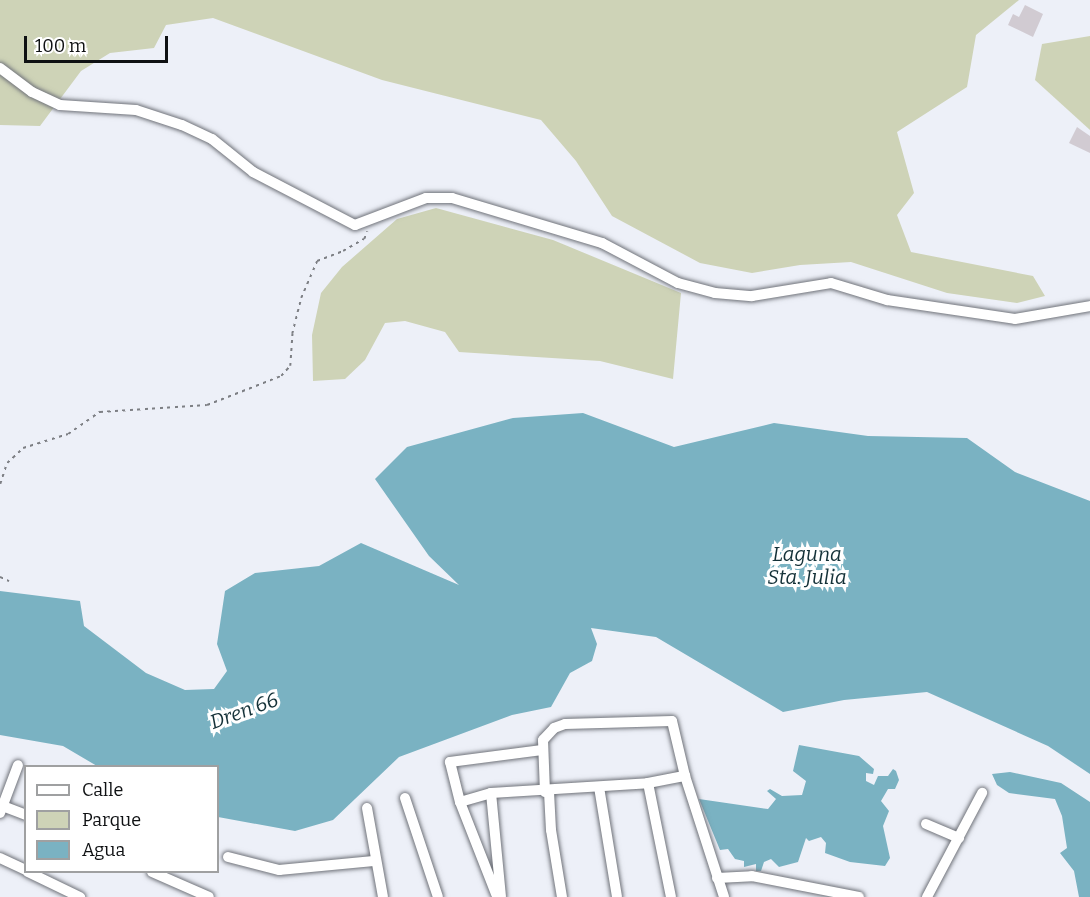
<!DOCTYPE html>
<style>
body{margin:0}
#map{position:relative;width:1090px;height:897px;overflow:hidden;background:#edf0f8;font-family:Bitter,serif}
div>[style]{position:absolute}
.green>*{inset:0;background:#ced3b7}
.water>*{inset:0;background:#7ab2c2}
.building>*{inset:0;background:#d1cbd2}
.path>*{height:1.5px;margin-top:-0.75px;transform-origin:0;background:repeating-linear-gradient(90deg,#7d7f84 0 3px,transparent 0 7.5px)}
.roads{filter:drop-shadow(0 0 2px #70737a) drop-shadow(0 0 2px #70737a)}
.minor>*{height:10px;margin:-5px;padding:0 5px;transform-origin:5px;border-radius:5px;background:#fff}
span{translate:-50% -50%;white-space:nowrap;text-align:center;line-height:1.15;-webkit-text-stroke:6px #fff;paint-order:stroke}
.water-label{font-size:20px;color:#143138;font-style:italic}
.legend{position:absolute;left:24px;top:765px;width:195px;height:108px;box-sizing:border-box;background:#fff;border:2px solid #9fa0a1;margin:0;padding:8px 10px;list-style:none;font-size:18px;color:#0f1113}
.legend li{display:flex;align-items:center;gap:12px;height:30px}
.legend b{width:30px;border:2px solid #9fa0a1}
.scale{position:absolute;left:24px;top:36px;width:144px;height:27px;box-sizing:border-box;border:3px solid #0f1113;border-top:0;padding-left:8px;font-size:18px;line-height:21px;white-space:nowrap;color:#0f1113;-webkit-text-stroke:4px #fff;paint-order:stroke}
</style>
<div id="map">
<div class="green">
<i style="clip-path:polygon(0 0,1019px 0,976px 35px,967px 87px,897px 132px,914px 193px,897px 215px,911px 252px,1033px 276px,1045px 296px,1017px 303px,947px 293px,851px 262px,800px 265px,752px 273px,700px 263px,612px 216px,576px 161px,541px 120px,382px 80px,213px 18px,166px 25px,154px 48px,110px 53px,81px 71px,40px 126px,0 125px)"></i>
<i style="clip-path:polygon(1090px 36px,1090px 130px,1035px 80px,1042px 44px)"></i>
<i style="clip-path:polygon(436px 208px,553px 240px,681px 293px,673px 379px,600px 361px,459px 352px,445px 332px,405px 321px,385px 323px,365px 360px,345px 379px,313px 381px,312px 335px,321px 293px,342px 267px,397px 219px)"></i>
</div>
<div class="water">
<i style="clip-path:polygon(583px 413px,674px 447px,774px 423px,868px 436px,967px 438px,1015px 472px,1090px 501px,1090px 774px,1048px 746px,927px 692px,844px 700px,783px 712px,656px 637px,591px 628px,597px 644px,592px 661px,570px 673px,551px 707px,512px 715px,399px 757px,333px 820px,295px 831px,218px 817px,218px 766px,97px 766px,63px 746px,0 735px,0 591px,80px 601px,84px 626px,146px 673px,185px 690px,214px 689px,227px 671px,217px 644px,225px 591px,255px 573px,319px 566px,361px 543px,459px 585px,429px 556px,375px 479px,407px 447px,513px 418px)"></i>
<i style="clip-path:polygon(799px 745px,859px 756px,874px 769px,873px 774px,866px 773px,866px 781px,874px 785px,878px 776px,888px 776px,893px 769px,896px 771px,899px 780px,895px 789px,888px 789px,881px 801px,889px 811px,883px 826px,890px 858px,885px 866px,850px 862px,825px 853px,826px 843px,821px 837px,809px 841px,806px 838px,798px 862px,779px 867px,771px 859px,764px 862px,761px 871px,756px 871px,756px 864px,744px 867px,744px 861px,735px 859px,728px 849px,720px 850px,699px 799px,768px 809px,776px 799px,767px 791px,770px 789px,782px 796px,802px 795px,806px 781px,793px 771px)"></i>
<i style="clip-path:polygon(1010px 772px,1061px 783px,1090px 802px,1090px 897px,1079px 897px,1074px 871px,1060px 853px,1067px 848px,1062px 816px,1055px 799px,1009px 793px,997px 785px,992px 774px)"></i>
</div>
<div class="building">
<i style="clip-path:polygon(1025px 5px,1043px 14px,1033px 37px,1008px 25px,1013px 14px,1019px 17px)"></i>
<i style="clip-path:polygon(1077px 127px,1090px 136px,1090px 153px,1069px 143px)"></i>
</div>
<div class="path">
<i style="left:0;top:484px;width:22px;rotate:-72deg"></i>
<i style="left:7px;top:463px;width:22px;rotate:-43deg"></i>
<i style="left:23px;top:448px;width:47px;rotate:-17.3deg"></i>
<i style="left:68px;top:434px;width:39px;rotate:-35deg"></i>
<i style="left:100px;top:412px;width:107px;rotate:-3.7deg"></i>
<i style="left:207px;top:405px;width:79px;rotate:-21.4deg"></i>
<i style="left:281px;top:376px;width:13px;rotate:-48deg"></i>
<i style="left:290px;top:366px;width:32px;rotate:-86deg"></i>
<i style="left:292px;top:334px;width:37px;rotate:-76deg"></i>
<i style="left:301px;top:298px;width:40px;rotate:-66.6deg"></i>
<i style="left:317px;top:261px;width:28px;rotate:-21deg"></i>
<i style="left:343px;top:251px;width:24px;rotate:-30deg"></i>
<i style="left:364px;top:239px;width:8px;rotate:-67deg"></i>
<i style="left:0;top:577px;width:10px;rotate:24deg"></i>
</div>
<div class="roads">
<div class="minor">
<i style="left:0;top:68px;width:40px;rotate:37deg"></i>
<i style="left:32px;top:92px;width:31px;rotate:25deg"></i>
<i style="left:60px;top:105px;width:76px;rotate:3.8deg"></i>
<i style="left:136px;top:110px;width:48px;rotate:18.1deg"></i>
<i style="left:182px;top:125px;width:33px;rotate:25deg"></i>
<i style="left:212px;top:139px;width:53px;rotate:38.8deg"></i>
<i style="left:253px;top:172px;width:115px;rotate:27.5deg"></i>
<i style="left:355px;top:225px;width:76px;rotate:-20.8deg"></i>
<i style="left:426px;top:198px;width:26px"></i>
<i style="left:452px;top:198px;width:157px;rotate:16.7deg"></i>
<i style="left:602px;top:243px;width:86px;rotate:27.8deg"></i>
<i style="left:678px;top:283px;width:38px;rotate:15deg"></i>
<i style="left:715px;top:293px;width:37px;rotate:5deg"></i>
<i style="left:752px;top:296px;width:80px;rotate:-9.3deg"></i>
<i style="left:831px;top:283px;width:59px;rotate:16.9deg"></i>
<i style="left:887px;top:300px;width:129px;rotate:8.4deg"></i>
<i style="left:1015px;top:319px;width:76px;rotate:-9.8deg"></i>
<i style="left:542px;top:750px;width:93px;rotate:172.6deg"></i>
<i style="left:450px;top:762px;width:41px;rotate:76deg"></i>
<i style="left:460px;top:802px;width:32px;rotate:-16deg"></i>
<i style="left:491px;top:793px;width:157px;rotate:-3.6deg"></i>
<i style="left:648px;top:783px;width:38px;rotate:-11deg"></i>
<i style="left:648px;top:783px;width:116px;rotate:78.6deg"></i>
<i style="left:599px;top:787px;width:111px;rotate:80.7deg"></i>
<i style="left:545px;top:792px;width:52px;rotate:-92.2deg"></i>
<i style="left:543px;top:740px;width:16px;rotate:-47deg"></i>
<i style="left:554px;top:728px;width:12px;rotate:-20deg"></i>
<i style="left:565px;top:724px;width:107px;rotate:-1.6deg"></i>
<i style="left:672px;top:721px;width:57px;rotate:76.7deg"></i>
<i style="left:685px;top:776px;width:127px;rotate:72.1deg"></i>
<i style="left:549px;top:792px;width:38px;rotate:87deg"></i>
<i style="left:551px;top:830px;width:68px;rotate:80.7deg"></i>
<i style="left:491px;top:793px;width:104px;rotate:84.5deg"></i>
<i style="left:405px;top:798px;width:104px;rotate:71.6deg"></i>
<i style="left:460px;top:802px;width:99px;rotate:68.6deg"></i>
<i style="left:0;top:805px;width:28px;rotate:21deg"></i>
<i style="left:367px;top:808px;width:90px;rotate:79.8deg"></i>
<i style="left:0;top:813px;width:51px;rotate:-69.4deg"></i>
<i style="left:926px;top:824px;width:36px;rotate:23deg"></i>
<i style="left:228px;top:857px;width:53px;rotate:14.3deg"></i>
<i style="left:279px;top:870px;width:95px;rotate:-5.4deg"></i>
<i style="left:0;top:858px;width:29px;rotate:25deg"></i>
<i style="left:28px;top:872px;width:58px;rotate:25.7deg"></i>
<i style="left:152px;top:872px;width:62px;rotate:23.7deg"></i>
<i style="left:717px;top:878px;width:35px;rotate:-3deg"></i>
<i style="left:752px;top:876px;width:109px;rotate:11.1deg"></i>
<i style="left:927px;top:897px;width:118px;rotate:-62.1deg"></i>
</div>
</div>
<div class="water-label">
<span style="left:807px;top:566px">Laguna<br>Sta. Julia</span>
<span style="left:244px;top:711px;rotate:-20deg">Dren 66</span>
</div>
<ul class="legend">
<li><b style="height:8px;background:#fff"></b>Calle</li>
<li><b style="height:16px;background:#ced3b7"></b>Parque</li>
<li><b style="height:16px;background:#7ab2c2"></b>Agua</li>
</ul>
<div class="scale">100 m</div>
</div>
